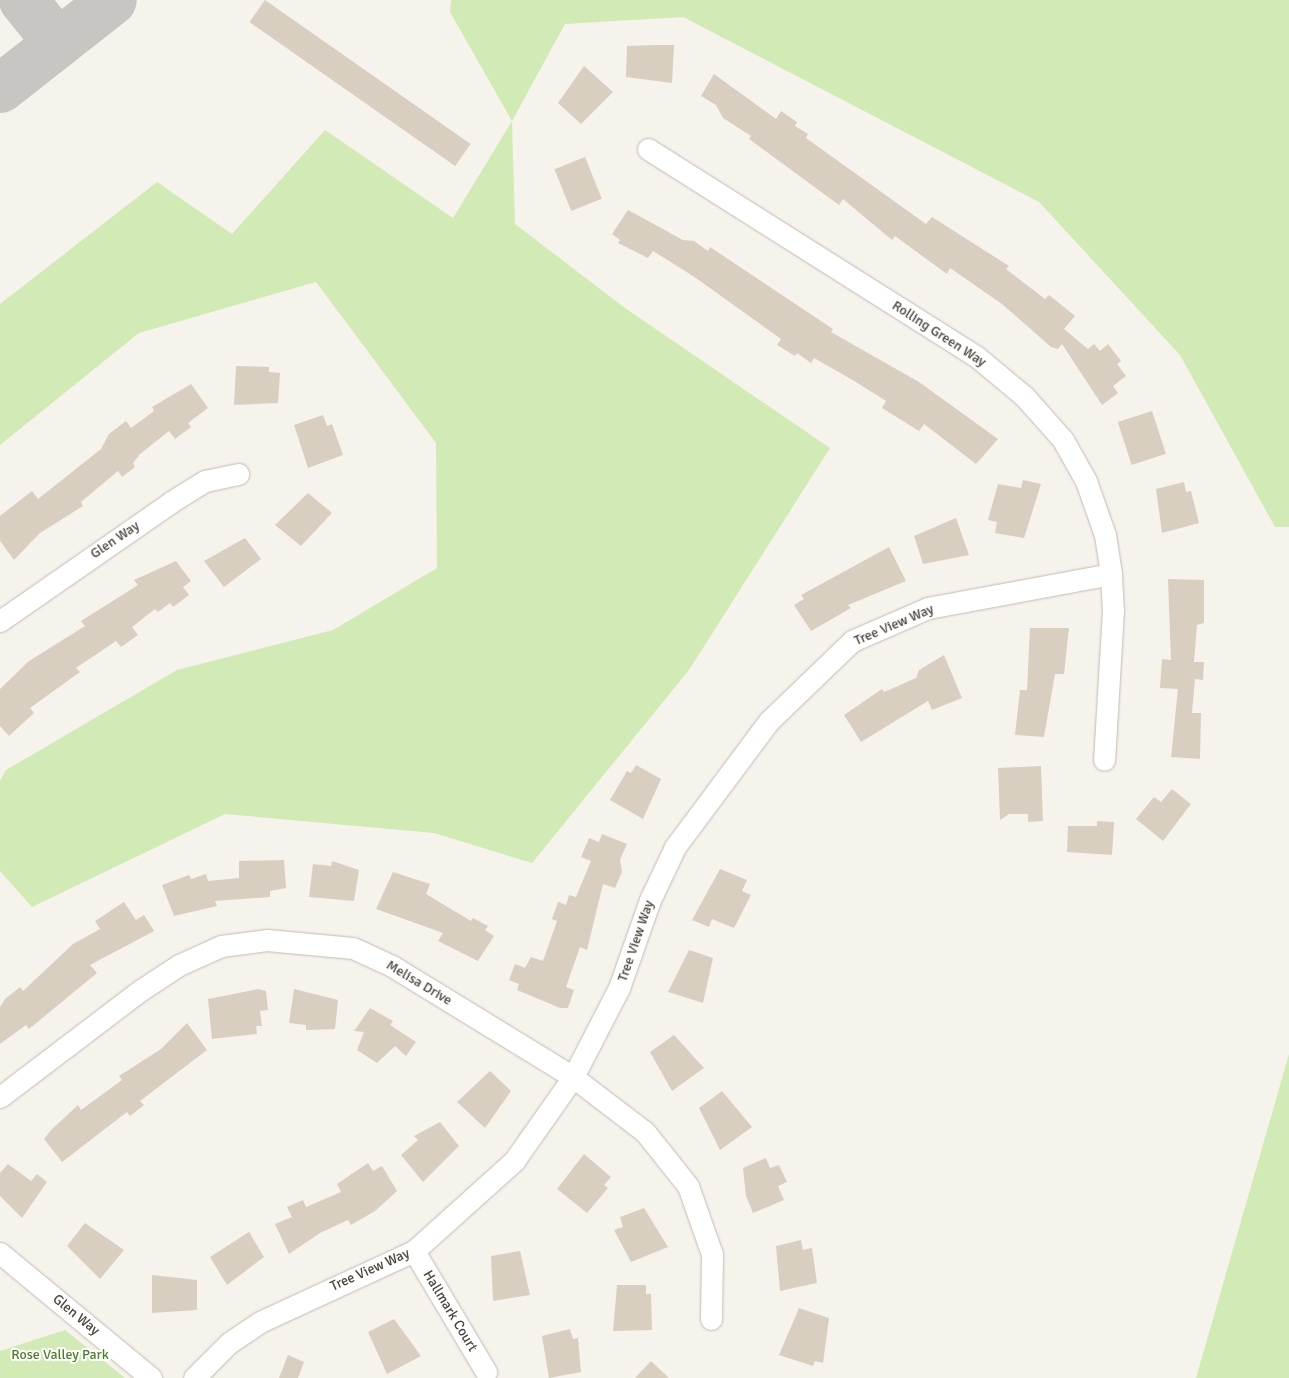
<!DOCTYPE html>
<style>
body{margin:0}
#map{position:relative;width:1289px;height:1378px;overflow:hidden;background:#f6f3ec;font-family:Signika,sans-serif}
div>[style]{position:absolute}
.green>*{inset:0;background:#d2eab5}
.taxiway>*{height:49px;margin:-24.5px;padding:0 24.5px;transform-origin:24.5px;border-radius:24.5px;background:#c8c6c3}
.building>*{inset:0;background:#d8cfc1;transform-origin:0 0}
.roads{filter:drop-shadow(0 0 1px #c2bbae) drop-shadow(0 0 1px #c2bbae)}
.minor>*{height:21px;margin:-10.5px;padding:0 10.5px;transform-origin:10.5px;border-radius:10.5px;background:#fff}
span{translate:-50% -50%;white-space:nowrap;text-align:center;line-height:1.15;-webkit-text-stroke:4px #fff;paint-order:stroke}
.street-label{font-size:14px;color:#4b4439}
.park-label{font-size:14px;color:#4a7f2a}
</style>
<div id="map">
<div class="green">
<i style="clip-path:polygon(451px 0,1289px 0,1289px 527px,1275px 527px,1180px 355px,1039px 202px,683px 17px,565px 24px,512px 121px,515px 224px,625px 308px,830px 448px,689px 670px,532px 863px,434px 833px,225px 814px,32px 907px,0 871px,0 781px,6px 770px,177px 670px,333px 630px,437px 568px,436px 443px,316px 282px,139px 333px,0 445px,0 304px,157px 182px,232px 234px,325px 130px,453px 218px,512px 121px,450px 12px)"></i>
<i style="clip-path:polygon(1289px 1054px,1289px 1378px,1196px 1378px)"></i>
<i style="clip-path:polygon(65px 1330px,125px 1378px,0 1378px,0 1351px)"></i>
</div>
<div class="taxiway">
<i style="left:23px;top:0;width:55px;rotate:50.9deg"></i>
<i style="left:0;top:88px;width:142px;rotate:-38.2deg"></i>
</div>
<div class="building">
<i style="left:265px;top:0;width:251px;height:27px;rotate:35deg"></i>
<i style="clip-path:polygon(657px 45px,674px 45px,672px 83px,626px 77px,627px 46px)"></i>
<i style="clip-path:polygon(584px 66px,613px 92px,581px 124px,558px 103px)"></i>
<i style="clip-path:polygon(714px 74px,776px 119px,781px 111px,797px 122px,795px 126px,808px 134px,806px 138px,926px 224px,932px 217px,1009px 266px,1006px 269px,1045px 299px,1049px 295px,1075px 316px,1064px 329px,1088px 349px,1094px 344px,1100px 351px,1108px 344px,1121px 361px,1117px 364px,1126px 376px,1113px 386px,1118px 393px,1102px 405px,1062px 344px,1058px 349px,1051px 347px,1002px 304px,950px 268px,947px 274px,895px 236px,892px 240px,843px 199px,839px 205px,749px 139px,751px 136px,723px 118px,716px 105px,701px 96px)"></i>
<i style="left:585px;top:157px;width:45px;height:33px;rotate:68deg"></i>
<i style="clip-path:polygon(628px 210px,683px 240px,694px 241px,708px 251px,710px 247px,833px 329px,831px 332px,919px 382px,998px 439px,976px 464px,924px 424px,919px 431px,882px 408px,886px 401px,856px 382px,814px 358px,811px 363px,797px 353px,795px 356px,777px 345px,781px 339px,693px 276px,653px 251px,648px 258px,618px 243px,620px 240px,612px 234px)"></i>
<i style="clip-path:polygon(236px 366px,269px 367px,269px 372px,280px 373px,278px 403px,234px 405px)"></i>
<i style="clip-path:polygon(191px 384px,208px 408px,188px 423px,191px 427px,175px 439px,169px 431px,140px 454px,133px 463px,135px 467px,122px 477px,118px 471px,81px 502px,83px 506px,40px 533px,14px 560px,0 541px,0 516px,32px 491px,38px 499px,101px 449px,109px 434px,126px 421px,131px 428px,154px 411px,152px 407px)"></i>
<i style="left:1152px;top:411px;width:45px;height:36px;rotate:72deg"></i>
<i style="clip-path:polygon(323px 415px,327px 426px,332px 424px,343px 455px,308px 468px,294px 425px)"></i>
<i style="clip-path:polygon(1023px 480px,1041px 484px,1024px 538px,995px 533px,997px 522px,988px 520px,998px 484px,1021px 488px)"></i>
<i style="clip-path:polygon(1184px 482px,1186px 492px,1191px 491px,1199px 523px,1162px 533px,1156px 489px)"></i>
<i style="clip-path:polygon(308px 493px,332px 513px,301px 546px,275px 525px)"></i>
<i style="clip-path:polygon(956px 518px,969px 555px,923px 564px,914px 536px)"></i>
<i style="clip-path:polygon(245px 538px,261px 559px,224px 587px,204px 561px)"></i>
<i style="clip-path:polygon(889px 547px,906px 581px,848px 605px,851px 608px,811px 631px,794px 605px,804px 599px,801px 595px)"></i>
<i style="clip-path:polygon(176px 561px,191px 581px,183px 587px,189px 595px,173px 607px,170px 603px,158px 612px,155px 609px,132px 627px,138px 635px,121px 647px,116px 641px,76px 668px,80px 672px,30px 708px,34px 713px,9px 736px,0 726px,0 689px,29px 661px,85px 626px,81px 621px,138px 585px,134px 580px)"></i>
<i style="clip-path:polygon(1168px 579px,1204px 580px,1204px 623px,1197px 625px,1194px 662px,1204px 662px,1203px 680px,1195px 679px,1192px 713px,1201px 713px,1200px 759px,1171px 757px,1178px 689px,1160px 688px,1162px 659px,1171px 660px)"></i>
<i style="clip-path:polygon(1030px 628px,1069px 628px,1064px 674px,1055px 674px,1044px 737px,1015px 735px,1020px 690px,1027px 690px)"></i>
<i style="clip-path:polygon(944px 655px,962px 698px,932px 710px,928px 701px,861px 742px,844px 715px,882px 689px,884px 692px,916px 678px,919px 670px)"></i>
<i style="clip-path:polygon(636px 765px,661px 779px,643px 819px,610px 800px,627px 771px,631px 773px)"></i>
<i style="clip-path:polygon(1041px 766px,1043px 821px,1028px 822px,1028px 814px,1009px 814px,1000px 820px,998px 768px)"></i>
<i style="clip-path:polygon(1172px 789px,1191px 804px,1163px 841px,1136px 819px,1154px 797px,1161px 802px)"></i>
<i style="clip-path:polygon(1097px 821px,1114px 822px,1112px 855px,1067px 852px,1068px 826px,1097px 826px)"></i>
<i style="clip-path:polygon(602px 834px,627px 844px,620px 860px,622px 872px,615px 888px,603px 884px,587px 950px,580px 947px,566px 987px,574px 990px,568px 1008px,560px 1008px,517px 990px,519px 984px,509px 980px,515px 964px,525px 968px,531px 957px,543px 961px,557px 921px,552px 919px,558px 902px,566px 905px,569px 895px,576px 897px,591px 861px,581px 857px,589px 838px,599px 842px)"></i>
<i style="clip-path:polygon(284px 860px,286px 888px,270px 891px,270px 897px,215px 901px,217px 906px,174px 916px,162px 885px,189px 875px,191px 879px,206px 874px,208px 881px,239px 878px,239px 861px)"></i>
<i style="clip-path:polygon(332px 861px,359px 870px,354px 901px,309px 897px,313px 864px,331px 866px)"></i>
<i style="clip-path:polygon(720px 869px,747px 880px,742px 891px,751px 895px,734px 928px,712px 919px,709px 927px,692px 920px)"></i>
<i style="clip-path:polygon(393px 872px,430px 884px,426px 894px,471px 921px,473px 918px,488px 926px,485px 930px,494px 936px,478px 961px,438px 941px,443px 933px,376px 909px)"></i>
<i style="clip-path:polygon(124px 902px,136px 920px,144px 915px,154px 931px,90px 965px,97px 973px,29px 1029px,26px 1025px,0 1044px,0 1007px,5px 999px,20px 987px,23px 991px,73px 944px,100px 929px,95px 921px)"></i>
<i style="clip-path:polygon(689px 950px,713px 958px,703px 1003px,668px 992px)"></i>
<i style="clip-path:polygon(258px 989px,266px 991px,268px 1010px,260px 1011px,262px 1026px,256px 1026px,257px 1034px,212px 1039px,208px 999px)"></i>
<i style="clip-path:polygon(294px 989px,338px 1000px,335px 1029px,306px 1030px,306px 1025px,289px 1023px)"></i>
<i style="clip-path:polygon(370px 1008px,393px 1021px,390px 1025px,416px 1042px,406px 1056px,395px 1046px,377px 1063px,357px 1050px,364px 1032px,354px 1031px)"></i>
<i style="clip-path:polygon(187px 1023px,207px 1050px,140px 1101px,144px 1105px,130px 1116px,127px 1112px,62px 1162px,44px 1139px,51px 1130px,78px 1105px,81px 1110px,122px 1080px,119px 1076px,161px 1049px)"></i>
<i style="clip-path:polygon(674px 1035px,704px 1068px,672px 1091px,650px 1052px)"></i>
<i style="clip-path:polygon(490px 1071px,511px 1091px,485px 1128px,457px 1102px)"></i>
<i style="clip-path:polygon(722px 1091px,752px 1127px,720px 1150px,699px 1108px)"></i>
<i style="clip-path:polygon(440px 1122px,459px 1146px,423px 1182px,401px 1155px,418px 1140px,414px 1136px)"></i>
<i style="clip-path:polygon(584px 1154px,611px 1177px,604px 1185px,608px 1188px,587px 1213px,557px 1189px)"></i>
<i style="clip-path:polygon(766px 1158px,770px 1168px,779px 1165px,787px 1182px,778px 1186px,784px 1200px,753px 1213px,746px 1196px,743px 1168px)"></i>
<i style="clip-path:polygon(368px 1163px,373px 1171px,382px 1166px,397px 1191px,375px 1211px,351px 1225px,348px 1220px,320px 1233px,289px 1254px,275px 1224px,292px 1217px,287px 1207px,303px 1200px,306px 1207px,341px 1192px,337px 1184px)"></i>
<i style="clip-path:polygon(8px 1164px,31px 1181px,37px 1174px,47px 1182px,22px 1218px,0 1196px,0 1173px)"></i>
<i style="clip-path:polygon(644px 1208px,668px 1247px,631px 1262px,614px 1230px,623px 1227px,620px 1217px)"></i>
<i style="clip-path:polygon(85px 1223px,124px 1250px,100px 1279px,67px 1246px)"></i>
<i style="clip-path:polygon(249px 1232px,264px 1257px,227px 1285px,210px 1257px)"></i>
<i style="clip-path:polygon(801px 1240px,803px 1250px,812px 1248px,817px 1283px,780px 1291px,776px 1246px)"></i>
<i style="clip-path:polygon(520px 1251px,530px 1295px,493px 1301px,491px 1256px)"></i>
<i style="clip-path:polygon(152px 1275px,197px 1280px,197px 1310px,152px 1313px)"></i>
<i style="clip-path:polygon(617px 1285px,646px 1285px,646px 1294px,651px 1294px,652px 1330px,613px 1331px)"></i>
<i style="clip-path:polygon(799px 1308px,829px 1318px,823px 1363px,815px 1361px,813px 1366px,779px 1355px)"></i>
<i style="clip-path:polygon(394px 1319px,421px 1356px,387px 1374px,368px 1332px)"></i>
<i style="clip-path:polygon(570px 1329px,573px 1339px,578px 1338px,581px 1372px,549px 1378px,542px 1336px)"></i>
<i style="clip-path:polygon(288px 1355px,304px 1362px,298px 1378px,279px 1378px)"></i>
<i style="clip-path:polygon(651px 1361px,669px 1378px,635px 1378px)"></i>
</div>
<div class="roads">
<div class="minor">
<i style="left:648px;top:149px;width:389px;rotate:32.3deg"></i>
<i style="left:977px;top:357px;width:61px;rotate:39.7deg"></i>
<i style="left:1024px;top:396px;width:59px;rotate:48.4deg"></i>
<i style="left:1063px;top:440px;width:47px;rotate:60.7deg"></i>
<i style="left:1086px;top:481px;width:57px;rotate:70.6deg"></i>
<i style="left:1105px;top:535px;width:39px;rotate:81deg"></i>
<i style="left:1111px;top:574px;width:36px;rotate:87deg"></i>
<i style="left:1113px;top:610px;width:150px;rotate:93.4deg"></i>
<i style="left:0;top:621px;width:208px;rotate:-34.8deg"></i>
<i style="left:171px;top:502px;width:40px;rotate:-32deg"></i>
<i style="left:205px;top:481px;width:34px;rotate:-12deg"></i>
<i style="left:0;top:1097px;width:177px;rotate:-37.2deg"></i>
<i style="left:141px;top:990px;width:45px;rotate:-33.3deg"></i>
<i style="left:179px;top:965px;width:46px;rotate:-24.3deg"></i>
<i style="left:221px;top:946px;width:46px;rotate:-7.4deg"></i>
<i style="left:267px;top:940px;width:86px;rotate:5.3deg"></i>
<i style="left:353px;top:948px;width:43px;rotate:24.8deg"></i>
<i style="left:392px;top:966px;width:212px;rotate:31.5deg"></i>
<i style="left:573px;top:1077px;width:91px;rotate:37.4deg"></i>
<i style="left:645px;top:1132px;width:69px;rotate:51.5deg"></i>
<i style="left:688px;top:1186px;width:72px;rotate:70.6deg"></i>
<i style="left:712px;top:1254px;width:65px;rotate:90.9deg"></i>
<i style="left:414px;top:1251px;width:141px;rotate:59.2deg"></i>
<i style="left:0;top:1253px;width:196px;rotate:39.6deg"></i>
<i style="left:194px;top:1378px;width:49px;rotate:-45deg"></i>
<i style="left:229px;top:1343px;width:37px;rotate:-34deg"></i>
<i style="left:260px;top:1322px;width:170px;rotate:-24.8deg"></i>
<i style="left:414px;top:1251px;width:135px;rotate:-42deg"></i>
<i style="left:514px;top:1161px;width:103px;rotate:-54.9deg"></i>
<i style="left:573px;top:1077px;width:100px;rotate:-62.7deg"></i>
<i style="left:619px;top:988px;width:93px;rotate:-70.6deg"></i>
<i style="left:650px;top:900px;width:59px;rotate:-64.7deg"></i>
<i style="left:675px;top:847px;width:157px;rotate:-53.3deg"></i>
<i style="left:769px;top:721px;width:115px;rotate:-43.9deg"></i>
<i style="left:852px;top:641px;width:83px;rotate:-23.5deg"></i>
<i style="left:928px;top:608px;width:186px;rotate:-10.5deg"></i>
</div>
</div>
<div class="street-label">
<span style="left:939px;top:334px;rotate:33deg">Rolling Green Way</span>
<span style="left:115px;top:540px;rotate:-34deg">Glen Way</span>
<span style="left:894px;top:625px;rotate:-23deg">Tree View Way</span>
<span style="left:636px;top:941px;rotate:-71deg">Tree View Way</span>
<span style="left:419px;top:983px;rotate:31deg">Melisa Drive</span>
<span style="left:370px;top:1270px;rotate:-24deg">Tree View Way</span>
<span style="left:450px;top:1311px;rotate:59deg">Hallmark Court</span>
<span style="left:76px;top:1315px;rotate:39deg">Glen Way</span>
</div>
<div class="park-label">
<span style="left:60px;top:1355px">Rose Valley Park</span>
</div>
</div>
